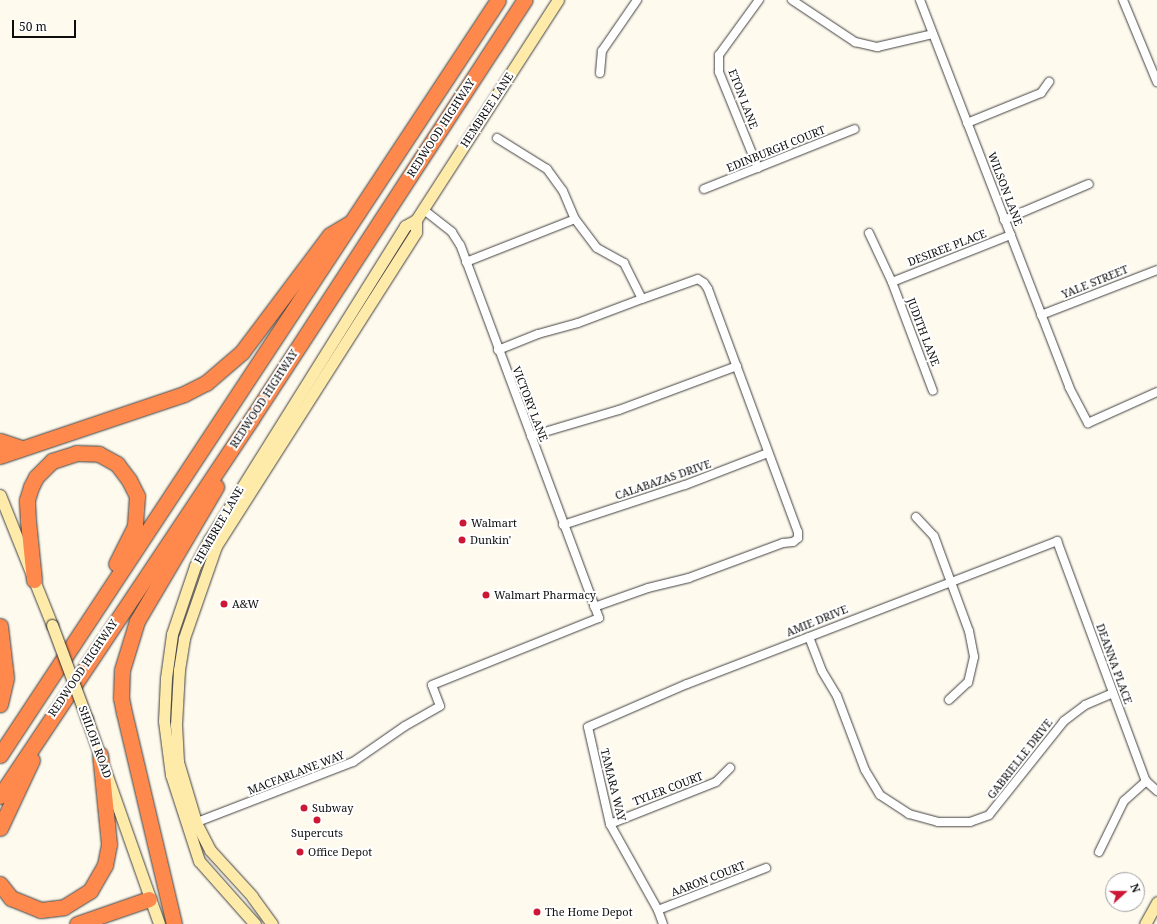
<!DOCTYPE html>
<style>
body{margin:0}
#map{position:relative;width:1157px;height:924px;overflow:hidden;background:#fffaee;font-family:"Noto Serif",serif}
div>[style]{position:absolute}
.roads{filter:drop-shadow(0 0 1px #404040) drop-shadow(0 0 1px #404040)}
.street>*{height:8px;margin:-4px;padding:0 4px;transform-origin:4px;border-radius:4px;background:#fff}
.secondary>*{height:11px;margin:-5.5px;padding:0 5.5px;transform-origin:5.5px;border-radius:5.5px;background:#ffeba9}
.highway>*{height:15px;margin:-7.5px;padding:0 7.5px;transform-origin:7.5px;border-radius:7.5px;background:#ff894c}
.bridges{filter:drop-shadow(0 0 1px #2f2f2f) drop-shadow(0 0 1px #2f2f2f)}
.secondary-bridge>*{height:11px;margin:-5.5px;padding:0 5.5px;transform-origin:5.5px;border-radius:5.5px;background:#ffeba9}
.dots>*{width:11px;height:11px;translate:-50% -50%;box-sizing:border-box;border:2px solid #fff;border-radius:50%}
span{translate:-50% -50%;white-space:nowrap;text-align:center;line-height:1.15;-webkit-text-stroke:4px #fff;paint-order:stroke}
.street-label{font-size:11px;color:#0d0d0d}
.poi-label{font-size:11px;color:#0d0d0d}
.left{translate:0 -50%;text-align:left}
.north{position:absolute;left:1105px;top:872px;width:40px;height:40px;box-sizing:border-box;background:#fff;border:1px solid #9e9e9e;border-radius:50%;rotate:69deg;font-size:11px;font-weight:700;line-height:16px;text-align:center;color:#0d0d0d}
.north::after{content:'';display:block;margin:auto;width:14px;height:18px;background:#cc1735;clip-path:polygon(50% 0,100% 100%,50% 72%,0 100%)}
.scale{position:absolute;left:12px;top:20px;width:64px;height:18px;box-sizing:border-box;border:2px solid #0d0d0d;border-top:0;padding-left:5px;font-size:12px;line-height:14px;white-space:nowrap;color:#0d0d0d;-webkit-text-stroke:3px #fff;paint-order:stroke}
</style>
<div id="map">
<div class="roads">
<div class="street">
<i style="left:792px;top:0;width:76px;rotate:33.7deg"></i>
<i style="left:855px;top:42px;width:23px;rotate:13deg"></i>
<i style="left:877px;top:47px;width:57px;rotate:-13.1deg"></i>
<i style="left:920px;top:0;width:415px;rotate:68.9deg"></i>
<i style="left:1069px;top:387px;width:41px;rotate:62.2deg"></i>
<i style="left:1088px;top:423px;width:76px;rotate:-24.2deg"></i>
<i style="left:1123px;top:0;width:89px;rotate:67.5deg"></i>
<i style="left:600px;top:73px;width:22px;rotate:-85deg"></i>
<i style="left:602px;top:51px;width:62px;rotate:-55.5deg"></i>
<i style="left:967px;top:123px;width:80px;rotate:-22.1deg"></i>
<i style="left:1041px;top:93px;width:14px;rotate:-54deg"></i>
<i style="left:497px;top:138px;width:59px;rotate:31.8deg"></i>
<i style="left:547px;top:169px;width:27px;rotate:54deg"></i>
<i style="left:563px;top:191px;width:30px;rotate:67deg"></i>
<i style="left:575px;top:219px;width:36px;rotate:53deg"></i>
<i style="left:597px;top:248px;width:31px;rotate:29deg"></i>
<i style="left:624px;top:263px;width:40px;rotate:63.4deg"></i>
<i style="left:642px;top:299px;width:59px;rotate:-19.7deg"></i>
<i style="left:698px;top:279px;width:7px;rotate:34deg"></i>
<i style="left:704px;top:283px;width:7px;rotate:56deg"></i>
<i style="left:708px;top:289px;width:259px;rotate:69.7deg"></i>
<i style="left:798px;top:532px;width:6px;rotate:90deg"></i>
<i style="left:798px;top:538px;width:6px;rotate:141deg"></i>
<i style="left:793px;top:542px;width:10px;rotate:174deg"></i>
<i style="left:783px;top:543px;width:100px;rotate:159.6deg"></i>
<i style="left:689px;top:578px;width:42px;rotate:166.3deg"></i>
<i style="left:648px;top:588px;width:57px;rotate:160.6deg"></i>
<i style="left:758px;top:168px;width:104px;rotate:-112.1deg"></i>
<i style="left:719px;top:72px;width:17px;rotate:-90deg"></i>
<i style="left:719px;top:55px;width:68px;rotate:-54deg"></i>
<i style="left:704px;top:189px;width:162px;rotate:-21.7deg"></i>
<i style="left:1004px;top:220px;width:92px;rotate:-23deg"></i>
<i style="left:869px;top:233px;width:54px;rotate:64.9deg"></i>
<i style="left:892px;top:282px;width:116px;rotate:69.4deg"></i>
<i style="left:466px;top:262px;width:117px;rotate:-21.5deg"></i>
<i style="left:892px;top:282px;width:128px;rotate:-21.6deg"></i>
<i style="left:1041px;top:315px;width:124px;rotate:-21.2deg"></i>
<i style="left:498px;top:350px;width:43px;rotate:-21.8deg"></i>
<i style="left:538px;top:334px;width:41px;rotate:-15.4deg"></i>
<i style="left:578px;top:323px;width:68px;rotate:-20.6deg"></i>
<i style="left:531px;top:436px;width:92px;rotate:-16.5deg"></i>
<i style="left:619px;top:410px;width:126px;rotate:-20.4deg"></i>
<i style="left:916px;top:517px;width:26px;rotate:47deg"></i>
<i style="left:934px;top:536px;width:101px;rotate:69.8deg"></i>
<i style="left:969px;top:631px;width:26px;rotate:79deg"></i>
<i style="left:974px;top:657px;width:26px;rotate:103deg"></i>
<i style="left:968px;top:682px;width:26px;rotate:137deg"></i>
<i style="left:563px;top:525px;width:128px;rotate:-18.2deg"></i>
<i style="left:685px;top:485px;width:89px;rotate:-21.1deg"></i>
<i style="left:809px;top:637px;width:36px;rotate:69deg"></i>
<i style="left:822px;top:671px;width:29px;rotate:59deg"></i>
<i style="left:837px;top:696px;width:79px;rotate:69.3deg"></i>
<i style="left:865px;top:770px;width:29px;rotate:59deg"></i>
<i style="left:880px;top:795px;width:35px;rotate:33deg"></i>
<i style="left:909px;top:814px;width:30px;rotate:15deg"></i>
<i style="left:938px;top:822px;width:32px"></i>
<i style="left:970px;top:822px;width:20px;rotate:-20deg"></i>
<i style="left:989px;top:815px;width:120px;rotate:-51.4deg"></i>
<i style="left:1064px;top:721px;width:26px;rotate:-37deg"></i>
<i style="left:1085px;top:705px;width:30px;rotate:-23deg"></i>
<i style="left:192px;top:824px;width:173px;rotate:-21.1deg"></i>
<i style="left:353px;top:762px;width:63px;rotate:-34.7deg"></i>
<i style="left:405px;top:726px;width:40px;rotate:-29.7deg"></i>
<i style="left:440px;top:706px;width:22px;rotate:-111deg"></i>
<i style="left:432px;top:685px;width:180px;rotate:-21.9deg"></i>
<i style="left:599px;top:618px;width:398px;rotate:-110.4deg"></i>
<i style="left:460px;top:245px;width:15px;rotate:-122deg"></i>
<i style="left:452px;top:232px;width:37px;rotate:-142deg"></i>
<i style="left:610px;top:824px;width:114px;rotate:-21.6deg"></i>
<i style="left:716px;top:782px;width:20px;rotate:-45deg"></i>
<i style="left:1099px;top:852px;width:57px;rotate:-63.9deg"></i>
<i style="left:1124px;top:801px;width:30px;rotate:-42deg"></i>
<i style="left:658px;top:910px;width:116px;rotate:-21.3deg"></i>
<i style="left:663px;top:924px;width:15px;rotate:-110deg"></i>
<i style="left:658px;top:910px;width:98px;rotate:-119.2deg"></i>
<i style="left:610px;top:824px;width:99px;rotate:-102.8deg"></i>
<i style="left:588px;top:727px;width:108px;rotate:-23.5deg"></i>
<i style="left:687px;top:684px;width:397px;rotate:-21.1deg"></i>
<i style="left:1057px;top:541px;width:256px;rotate:69.7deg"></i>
<i style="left:1146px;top:781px;width:15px;rotate:42deg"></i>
</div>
<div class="secondary">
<i style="left:0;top:495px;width:140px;rotate:68.2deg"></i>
<i style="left:87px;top:719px;width:217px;rotate:70.6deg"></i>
<i style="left:255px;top:924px;width:84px;rotate:-131.6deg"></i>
<i style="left:199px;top:861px;width:90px;rotate:-108deg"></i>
<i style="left:171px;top:775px;width:54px;rotate:-97.4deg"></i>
<i style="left:164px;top:721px;width:43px;rotate:-87.3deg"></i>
<i style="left:166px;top:678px;width:44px;rotate:-82.2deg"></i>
<i style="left:172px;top:634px;width:72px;rotate:-71.3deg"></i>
<i style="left:195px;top:566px;width:30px;rotate:-62deg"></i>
<i style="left:209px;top:540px;width:370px;rotate:-58deg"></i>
<i style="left:405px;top:226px;width:13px;rotate:-29deg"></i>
<i style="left:416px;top:220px;width:262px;rotate:-57.2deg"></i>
<i style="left:272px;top:924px;width:34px;rotate:-126deg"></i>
<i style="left:252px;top:896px;width:62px;rotate:-132.4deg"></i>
<i style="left:210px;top:850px;width:31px;rotate:-117deg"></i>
<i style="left:196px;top:822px;width:63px;rotate:-106.7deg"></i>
<i style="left:178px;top:762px;width:37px;rotate:-93deg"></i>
<i style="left:176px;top:725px;width:55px;rotate:-86.9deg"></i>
<i style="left:179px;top:670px;width:32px;rotate:-81deg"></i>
<i style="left:184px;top:638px;width:97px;rotate:-70.8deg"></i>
<i style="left:216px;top:546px;width:372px;rotate:-57.5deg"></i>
<i style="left:416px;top:232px;width:12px;rotate:-90deg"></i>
<i style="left:1145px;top:924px;width:25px;rotate:-61deg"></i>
</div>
<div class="highway">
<i style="left:0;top:441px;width:22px;rotate:18deg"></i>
<i style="left:0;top:456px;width:194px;rotate:-18.6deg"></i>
<i style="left:184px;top:394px;width:25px;rotate:-27deg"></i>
<i style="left:206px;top:383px;width:48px;rotate:-40.7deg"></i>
<i style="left:242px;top:352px;width:146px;rotate:-53.1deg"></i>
<i style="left:330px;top:235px;width:23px;rotate:-31deg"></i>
<i style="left:34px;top:580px;width:59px;rotate:-95.8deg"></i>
<i style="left:28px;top:521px;width:21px;rotate:-93deg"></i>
<i style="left:27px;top:500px;width:14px;rotate:-73deg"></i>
<i style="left:31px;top:487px;width:11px;rotate:-63deg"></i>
<i style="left:36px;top:477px;width:23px;rotate:-45deg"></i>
<i style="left:52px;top:461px;width:25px;rotate:-18deg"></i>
<i style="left:76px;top:453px;width:23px;rotate:2deg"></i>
<i style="left:99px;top:454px;width:21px;rotate:29deg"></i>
<i style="left:117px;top:464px;width:20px;rotate:53deg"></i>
<i style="left:129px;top:480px;width:18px;rotate:63deg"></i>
<i style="left:137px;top:496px;width:30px;rotate:94deg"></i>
<i style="left:135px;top:526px;width:42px;rotate:116.6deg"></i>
<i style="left:0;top:626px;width:52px;rotate:83.4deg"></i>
<i style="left:6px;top:678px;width:27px;rotate:103deg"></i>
<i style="left:0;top:755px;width:904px;rotate:-56.59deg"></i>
<i style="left:0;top:796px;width:454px;rotate:-56.3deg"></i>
<i style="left:252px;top:418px;width:499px;rotate:-56.9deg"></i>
<i style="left:0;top:828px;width:75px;rotate:-64.8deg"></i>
<i style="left:0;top:884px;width:18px;rotate:52deg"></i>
<i style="left:11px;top:898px;width:32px;rotate:22deg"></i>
<i style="left:41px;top:910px;width:23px;rotate:-7deg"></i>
<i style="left:64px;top:907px;width:31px;rotate:-32deg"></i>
<i style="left:90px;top:891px;width:30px;rotate:-60deg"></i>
<i style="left:105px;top:865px;width:21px;rotate:-79deg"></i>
<i style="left:109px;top:844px;width:90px;rotate:-95.7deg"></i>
<i style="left:77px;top:924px;width:76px;rotate:-19.1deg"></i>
<i style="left:174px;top:924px;width:217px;rotate:-103.3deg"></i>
<i style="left:124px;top:713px;width:15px;rotate:-101deg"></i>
<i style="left:121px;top:698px;width:28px;rotate:-88deg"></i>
<i style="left:122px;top:670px;width:51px;rotate:-73deg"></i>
<i style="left:137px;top:621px;width:156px;rotate:-59.5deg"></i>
</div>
</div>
<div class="bridges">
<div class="secondary-bridge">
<i style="left:52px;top:625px;width:100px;rotate:69.6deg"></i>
</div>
</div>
<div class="dots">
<i style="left:463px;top:523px;background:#cc1735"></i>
<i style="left:462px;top:540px;background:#cc1735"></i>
<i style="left:486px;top:595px;background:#cc1735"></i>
<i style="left:224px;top:604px;background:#cc1735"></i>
<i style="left:304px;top:808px;background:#cc1735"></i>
<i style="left:317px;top:820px;background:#cc1735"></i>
<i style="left:300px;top:852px;background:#cc1735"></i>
<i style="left:537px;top:912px;background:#cc1735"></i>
</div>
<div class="street-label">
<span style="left:743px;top:99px;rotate:69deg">ETON LANE</span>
<span style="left:487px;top:110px;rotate:-57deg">HEMBREE LANE</span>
<span style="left:441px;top:128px;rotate:-57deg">REDWOOD HIGHWAY</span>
<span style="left:776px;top:149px;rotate:-22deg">EDINBURGH COURT</span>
<span style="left:1005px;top:189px;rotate:69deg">WILSON LANE</span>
<span style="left:947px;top:248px;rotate:-21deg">DESIREE PLACE</span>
<span style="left:1095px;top:282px;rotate:-22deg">YALE STREET</span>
<span style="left:923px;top:332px;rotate:69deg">JUDITH LANE</span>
<span style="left:264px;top:399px;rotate:-57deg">REDWOOD HIGHWAY</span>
<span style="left:530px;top:404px;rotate:69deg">VICTORY LANE</span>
<span style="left:663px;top:480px;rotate:-19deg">CALABAZAS DRIVE</span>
<span style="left:219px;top:525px;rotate:-60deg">HEMBREE LANE</span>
<span style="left:817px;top:621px;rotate:-22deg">AMIE DRIVE</span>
<span style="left:1114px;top:664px;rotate:70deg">DEANNA PLACE</span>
<span style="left:83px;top:668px;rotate:-56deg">REDWOOD HIGHWAY</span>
<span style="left:95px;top:742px;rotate:70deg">SHILOH ROAD</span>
<span style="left:1020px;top:759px;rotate:-52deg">GABRIELLE DRIVE</span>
<span style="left:296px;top:773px;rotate:-21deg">MACFARLANE WAY</span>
<span style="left:613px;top:785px;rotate:76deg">TAMARA WAY</span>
<span style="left:668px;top:789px;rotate:-21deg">TYLER COURT</span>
<span style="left:708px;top:879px;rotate:-21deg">AARON COURT</span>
</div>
<div class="poi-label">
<span class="left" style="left:471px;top:523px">Walmart</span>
<span class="left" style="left:470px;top:540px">Dunkin'</span>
<span class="left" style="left:494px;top:595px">Walmart Pharmacy</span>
<span class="left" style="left:232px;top:604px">A&amp;W</span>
<span class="left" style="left:312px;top:808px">Subway</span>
<span style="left:317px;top:833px">Supercuts</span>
<span class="left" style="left:308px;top:852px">Office Depot</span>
<span class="left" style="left:545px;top:912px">The Home Depot</span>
</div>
<div class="north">N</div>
<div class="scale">50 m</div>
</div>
